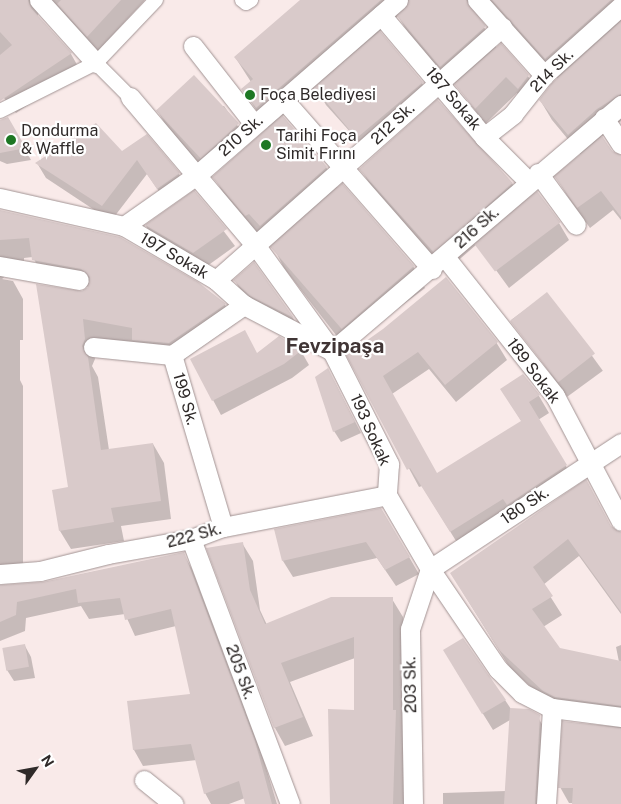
<!DOCTYPE html>
<meta charset="utf-8">
<style>
body{margin:0}
#map{position:relative;width:621px;height:804px;overflow:hidden;background:#f9eae9;font-family:"Public Sans",sans-serif}
div>[style]{position:absolute}
.shadow>*{inset:0;background:#0003;transform-origin:0 0}
.building>*{inset:0;background:#d9caca;transform-origin:0 0}
.roads{filter:drop-shadow(0 0 1px #a29494) drop-shadow(0 0 1px #a29494)}
.pedestrian>*{height:14px;margin:-7px;padding:0 7px;transform-origin:7px;border-radius:7px;background:#fff}
.minor>*{height:19px;margin:-9.5px;padding:0 9.5px;transform-origin:9.5px;border-radius:9.5px;background:#fff}
.dots>*{width:14px;height:14px;translate:-50% -50%;box-sizing:border-box;border:2px solid #fff;border-radius:50%}
span{translate:-50% -50%;white-space:nowrap;text-align:center;line-height:1.15;-webkit-text-stroke:4.5px #fff;paint-order:stroke}
.street-label{font-size:16px;color:#2f2a29}
.poi-label{font-size:16px;color:#2f2a29}
.left{translate:0 -50%;text-align:left}
.district-label{font-size:21px;color:#403535;font-weight:700}
.north{position:absolute;left:10px;top:744px;width:50px;height:50px;-webkit-text-stroke:4px #fff;paint-order:stroke;rotate:58deg;font-size:14px;font-weight:700;line-height:20px;text-align:center;color:#2f2a29}
.north::after{content:'';display:block;margin:auto;width:18px;height:22px;background:#2f2a29;clip-path:polygon(50% 0,100% 100%,50% 72%,0 100%)}
</style>
<div id="map">
<div class="shadow">
<i style="clip-path:polygon(0 0,145px 0,97px 52px,41px 7px,37px 17px,71px 54px,80px 70px,16px 113px,0 93px)"></i>
<i style="clip-path:polygon(302px 0,621px 0,621px 121px,601px 137px,615px 155px,621px 155px,621px 220px,613px 210px,590px 228px,568px 197px,556px 177px,581px 155px,552px 120px,540px 100px,558px 79px,498px 12px,486px 9px,477px 16px,497px 48px,500px 45px,528px 76px,538px 93px,528px 105px,517px 93px,485px 124px,455px 83px,452px 86px,410px 36px,398px 16px,379px 32px,422px 83px,431px 99px,370px 154px,326px 105px,316px 87px,282px 116px,326px 167px,338px 188px,413px 266px,425px 288px,346px 348px,284px 268px,273px 246px,262px 234px,259px 237px,226px 198px,214px 177px,269px 129px,243px 90px,251px 82px,235px 57px)"></i>
<i style="clip-path:polygon(437px 101px,512px 183px,524px 204px,559px 223px,569px 240px,509px 288px,477px 244px,445px 272px,373px 190px,361px 169px)"></i>
<i style="clip-path:polygon(224px 106px,248px 141px,208px 175px,167px 127px,157px 110px)"></i>
<i style="clip-path:polygon(8px 118px,31px 160px,7px 164px,0 161px,0 124px)"></i>
<i style="clip-path:polygon(122px 152px,179px 174px,187px 189px,167px 203px,147px 174px,111px 221px,46px 178px,37px 163px)"></i>
<i style="clip-path:polygon(194px 192px,235px 246px,203px 269px,156px 242px,146px 226px)"></i>
<i style="clip-path:polygon(0 211px,225px 305px,236px 323px,180px 362px,136px 345px,92px 338px,95px 359px,92px 366px,98px 377px,109px 450px,153px 444px,164px 463px,171px 519px,121px 526px,124px 541px,71px 549px,60px 531px,69px 488px,83px 292px,90px 287px,44px 279px,33px 257px,24px 258px,24px 275px,8px 274px,2px 279px,13px 281px,23px 299px,23px 340px,20px 340px,20px 380px,23px 386px,23px 573px,0 577px)"></i>
<i style="clip-path:polygon(253px 264px,293px 318px,298px 327px,258px 307px,241px 292px,235px 280px)"></i>
<i style="left:547px;top:294px;width:95px;height:44px;rotate:54deg"></i>
<i style="clip-path:polygon(279px 337px,301px 351px,309px 365px,292px 378px,221px 415px,213px 400px,257px 354px)"></i>
<i style="clip-path:polygon(496px 342px,507px 360px,456px 402px,429px 369px,392px 394px,437px 475px,522px 422px,502px 390px,539px 396px,549px 413px,538px 420px,576px 483px,461px 549px,422px 486px,419px 487px,348px 355px)"></i>
<i style="clip-path:polygon(334px 381px,361px 433px,341px 442px,334px 431px)"></i>
<i style="clip-path:polygon(586px 481px,611px 528px,621px 533px,621px 614px,579px 556px,543px 585px,562px 615px,543px 627px,559px 649px,619px 662px,616px 647px,621px 645px,621px 719px,555px 709px,510px 668px,462px 591px)"></i>
<i style="clip-path:polygon(381px 509px,419px 574px,396px 586px,377px 558px,293px 577px,283px 561px,275px 530px)"></i>
<i style="clip-path:polygon(242px 543px,253px 561px,260px 610px,267px 625px,392px 599px,403px 617px,405px 804px,331px 804px,355px 711px,355px 658px,290px 682px,313px 736px,285px 746px,275px 728px,208px 549px)"></i>
<i style="clip-path:polygon(183px 553px,192px 569px,263px 758px,277px 804px,247px 804px,245px 798px,229px 804px,211px 804px,205px 793px,197px 760px,143px 766px,134px 750px,129px 702px,192px 695px,176px 626px,135px 636px,125px 614px,89px 619px,81px 606px,26px 618px,25px 631px,0 641px,0 586px,41px 583px)"></i>
<i style="clip-path:polygon(25px 646px,31px 657px,35px 678px,14px 681px,7px 670px)"></i>
<i style="clip-path:polygon(454px 667px,505px 700px,511px 709px,539px 719px,548px 735px,545px 804px,443px 804px,443px 793px,506px 791px,510px 720px,493px 730px)"></i>
<i style="clip-path:polygon(564px 722px,621px 727px,621px 804px,569px 803px,560px 787px)"></i>
</div>
<div class="building">
<i style="clip-path:polygon(0 0,28px 0,31px 8px,72px 53px,0 101px,0 55px,12px 45px,0 32px)"></i>
<i style="clip-path:polygon(61px 0,121px 0,87px 37px,57px 4px)"></i>
<i style="clip-path:polygon(300px 0,381px 0,256px 108px,241px 89px,253px 79px,234px 57px)"></i>
<i style="clip-path:polygon(409px 0,466px 0,486px 26px,440px 67px,397px 16px)"></i>
<i style="clip-path:polygon(492px 0,611px 0,545px 59px)"></i>
<i style="clip-path:polygon(621px 21px,621px 94px,597px 109px,568px 135px,539px 100px,552px 83px)"></i>
<i style="left:380px;top:31px;width:67px;height:87px;rotate:50deg"></i>
<i style="clip-path:polygon(501px 43px,529px 75px,518px 89px,506px 77px,475px 109px,454px 84px)"></i>
<i style="left:194px;top:75px;width:66px;height:52px;rotate:47deg"></i>
<i style="left:437px;top:99px;width:113px;height:105px;rotate:48deg"></i>
<i style="clip-path:polygon(282px 115px,327px 167px,260px 226px,249px 214px,245px 216px,212px 177px)"></i>
<i style="clip-path:polygon(8px 117px,26px 148px,0 153px,0 120px)"></i>
<i style="clip-path:polygon(96px 123px,122px 151px,147px 134px,180px 173px,157px 189px,137px 160px,102px 206px,35px 163px)"></i>
<i style="clip-path:polygon(602px 136px,612px 151px,621px 155px,621px 217px,601px 191px,577px 208px,554px 176px)"></i>
<i style="left:342px;top:183px;width:110px;height:96px;rotate:49deg"></i>
<i style="clip-path:polygon(194px 190px,227px 229px,193px 253px,145px 225px)"></i>
<i style="left:537px;top:191px;width:39px;height:82px;rotate:53deg"></i>
<i style="clip-path:polygon(0 210px,120px 237px,198px 282px,226px 304px,169px 343px,132px 340px,132px 328px,83px 319px,85px 339px,82px 346px,88px 357px,101px 450px,153px 443px,161px 501px,111px 508px,114px 522px,59px 531px,52px 490px,68px 487px,36px 284px,82px 291px,88px 287px,90px 277px,81px 269px,32px 260px,29px 238px,0 240px)"></i>
<i style="clip-path:polygon(254px 262px,294px 318px,250px 296px,233px 280px)"></i>
<i style="clip-path:polygon(446px 277px,498px 342px,445px 385px,418px 352px,383px 376px,437px 473px,521px 421px,500px 389px,523px 374px,540px 395px,529px 402px,567px 465px,507px 505px,503px 499px,450px 532px,410px 468px,407px 470px,346px 355px,383px 329px)"></i>
<i style="left:547px;top:292px;width:78px;height:47px;rotate:52deg"></i>
<i style="clip-path:polygon(245px 330px,257px 353px,279px 336px,302px 350px,284px 364px,212px 401px,190px 359px)"></i>
<i style="clip-path:polygon(328px 368px,355px 422px,333px 432px,315px 377px)"></i>
<i style="clip-path:polygon(586px 479px,611px 526px,621px 532px,621px 612px,568px 539px,533px 567px,553px 596px,532px 609px,560px 648px,621px 661px,621px 706px,555px 697px,543px 691px,499px 650px,450px 573px)"></i>
<i style="clip-path:polygon(381px 508px,410px 557px,385px 570px,366px 542px,282px 561px,274px 529px)"></i>
<i style="clip-path:polygon(243px 542px,250px 590px,265px 624px,331px 597px,393px 597px,393px 710px,396px 710px,393px 804px,330px 804px,328px 709px,354px 710px,354px 637px,281px 663px,303px 717px,274px 728px,206px 548px)"></i>
<i style="clip-path:polygon(184px 552px,255px 741px,272px 804px,245px 804px,239px 781px,204px 794px,191px 744px,133px 750px,127px 701px,190px 694px,171px 609px,125px 620px,120px 598px,78px 603px,76px 589px,17px 602px,16px 615px,0 622px,0 585px,43px 582px)"></i>
<i style="clip-path:polygon(463px 638px,506px 700px,482px 714px,443px 650px)"></i>
<i style="left:25px;top:644px;width:23px;height:23px;rotate:80deg"></i>
<i style="clip-path:polygon(510px 708px,529px 709px,540px 715px,535px 804px,504px 804px)"></i>
<i style="clip-path:polygon(562px 721px,621px 728px,621px 804px,572px 804px,573px 788px,558px 788px)"></i>
</div>
<div class="roads">
<div class="pedestrian">
<i style="left:242px;top:0;width:5px;rotate:37deg"></i>
<i style="left:246px;top:3px;width:6px;rotate:-31deg"></i>
<i style="left:96px;top:63px;width:48px;rotate:45deg"></i>
<i style="left:0;top:111px;width:107px;rotate:-26.6deg"></i>
<i style="left:96px;top:63px;width:87px;rotate:-46.4deg"></i>
</div>
<div class="minor">
<i style="left:39px;top:0;width:85px;rotate:47.9deg"></i>
<i style="left:477px;top:0;width:101px;rotate:48.2deg"></i>
<i style="left:381px;top:15px;width:160px;rotate:49.8deg"></i>
<i style="left:484px;top:137px;width:62px;rotate:45deg"></i>
<i style="left:193px;top:46px;width:99px;rotate:52deg"></i>
<i style="left:130px;top:97px;width:195px;rotate:49.8deg"></i>
<i style="left:256px;top:246px;width:130px;rotate:54.1deg"></i>
<i style="left:332px;top:351px;width:127px;rotate:63.2deg"></i>
<i style="left:389px;top:464px;width:31px;rotate:94deg"></i>
<i style="left:387px;top:495px;width:86px;rotate:59.8deg"></i>
<i style="left:430px;top:569px;width:121px;rotate:55.8deg"></i>
<i style="left:498px;top:669px;width:34px;rotate:45deg"></i>
<i style="left:522px;top:693px;width:34px;rotate:27deg"></i>
<i style="left:552px;top:708px;width:70px;rotate:7.4deg"></i>
<i style="left:283px;top:99px;width:226px;rotate:48.8deg"></i>
<i style="left:604px;top:118px;width:31px;rotate:57deg"></i>
<i style="left:484px;top:137px;width:37px;rotate:-38deg"></i>
<i style="left:513px;top:114px;width:50px;rotate:-51.5deg"></i>
<i style="left:544px;top:75px;width:103px;rotate:-41.9deg"></i>
<i style="left:538px;top:173px;width:64px;rotate:53.8deg"></i>
<i style="left:0;top:198px;width:127px;rotate:12.7deg"></i>
<i style="left:124px;top:226px;width:107px;rotate:30.4deg"></i>
<i style="left:216px;top:280px;width:38px;rotate:42deg"></i>
<i style="left:244px;top:305px;width:99px;rotate:27.6deg"></i>
<i style="left:332px;top:351px;width:380px;rotate:-40.4deg"></i>
<i style="left:124px;top:226px;width:90px;rotate:-35.1deg"></i>
<i style="left:198px;top:174px;width:265px;rotate:-41deg"></i>
<i style="left:445px;top:257px;width:177px;rotate:51.6deg"></i>
<i style="left:555px;top:396px;width:141px;rotate:62.2deg"></i>
<i style="left:0;top:266px;width:80px;rotate:10deg"></i>
<i style="left:216px;top:280px;width:382px;rotate:-41.5deg"></i>
<i style="left:93px;top:347px;width:79px;rotate:5.8deg"></i>
<i style="left:223px;top:527px;width:179px;rotate:-106.5deg"></i>
<i style="left:172px;top:355px;width:88px;rotate:-34.8deg"></i>
<i style="left:191px;top:539px;width:283px;rotate:69.5deg"></i>
<i style="left:0;top:574px;width:40px;rotate:-4.3deg"></i>
<i style="left:40px;top:571px;width:70px;rotate:-14deg"></i>
<i style="left:108px;top:554px;width:84px;rotate:-10.2deg"></i>
<i style="left:191px;top:539px;width:34px;rotate:-21deg"></i>
<i style="left:223px;top:527px;width:167px;rotate:-11deg"></i>
<i style="left:144px;top:780px;width:38px;rotate:39deg"></i>
<i style="left:413px;top:804px;width:175px;rotate:-91deg"></i>
<i style="left:410px;top:629px;width:63px;rotate:-71.6deg"></i>
<i style="left:430px;top:569px;width:229px;rotate:-33.4deg"></i>
<i style="left:546px;top:804px;width:96px;rotate:-86.4deg"></i>
</div>
</div>
<div class="dots">
<i style="left:250px;top:95px;background:#1e7724"></i>
<i style="left:11px;top:140px;background:#1e7724"></i>
<i style="left:266px;top:145px;background:#1e7724"></i>
</div>
<div class="street-label">
<span style="left:552px;top:71px;rotate:-45deg">214 Sk.</span>
<span style="left:453px;top:99px;rotate:50deg">187 Sokak</span>
<span style="left:393px;top:124px;rotate:-43deg">212 Sk.</span>
<span style="left:241px;top:136px;rotate:-42deg">210 Sk.</span>
<span style="left:477px;top:228px;rotate:-42deg">216 Sk.</span>
<span style="left:174px;top:256px;rotate:30deg">197 Sokak</span>
<span style="left:533px;top:371px;rotate:53deg">189 Sokak</span>
<span style="left:185px;top:399px;rotate:74deg">199 Sk.</span>
<span style="left:370px;top:430px;rotate:66deg">193 Sokak</span>
<span style="left:525px;top:506px;rotate:-34deg">180 Sk.</span>
<span style="left:194px;top:536px;rotate:-15deg">222 Sk.</span>
<span style="left:240px;top:672px;rotate:70deg">205 Sk.</span>
<span style="left:411px;top:685px;rotate:-91deg">203 Sk.</span>
</div>
<div class="poi-label">
<span class="left" style="left:260px;top:95px">Foça Belediyesi</span>
<span class="left" style="left:21px;top:140px">Dondurma<br>&amp; Waffle</span>
<span class="left" style="left:276px;top:145px">Tarihi Foça<br>Simit Fırını</span>
</div>
<div class="district-label">
<span style="left:335px;top:346px">Fevzipaşa</span>
</div>
<div class="north">N</div>
</div>
